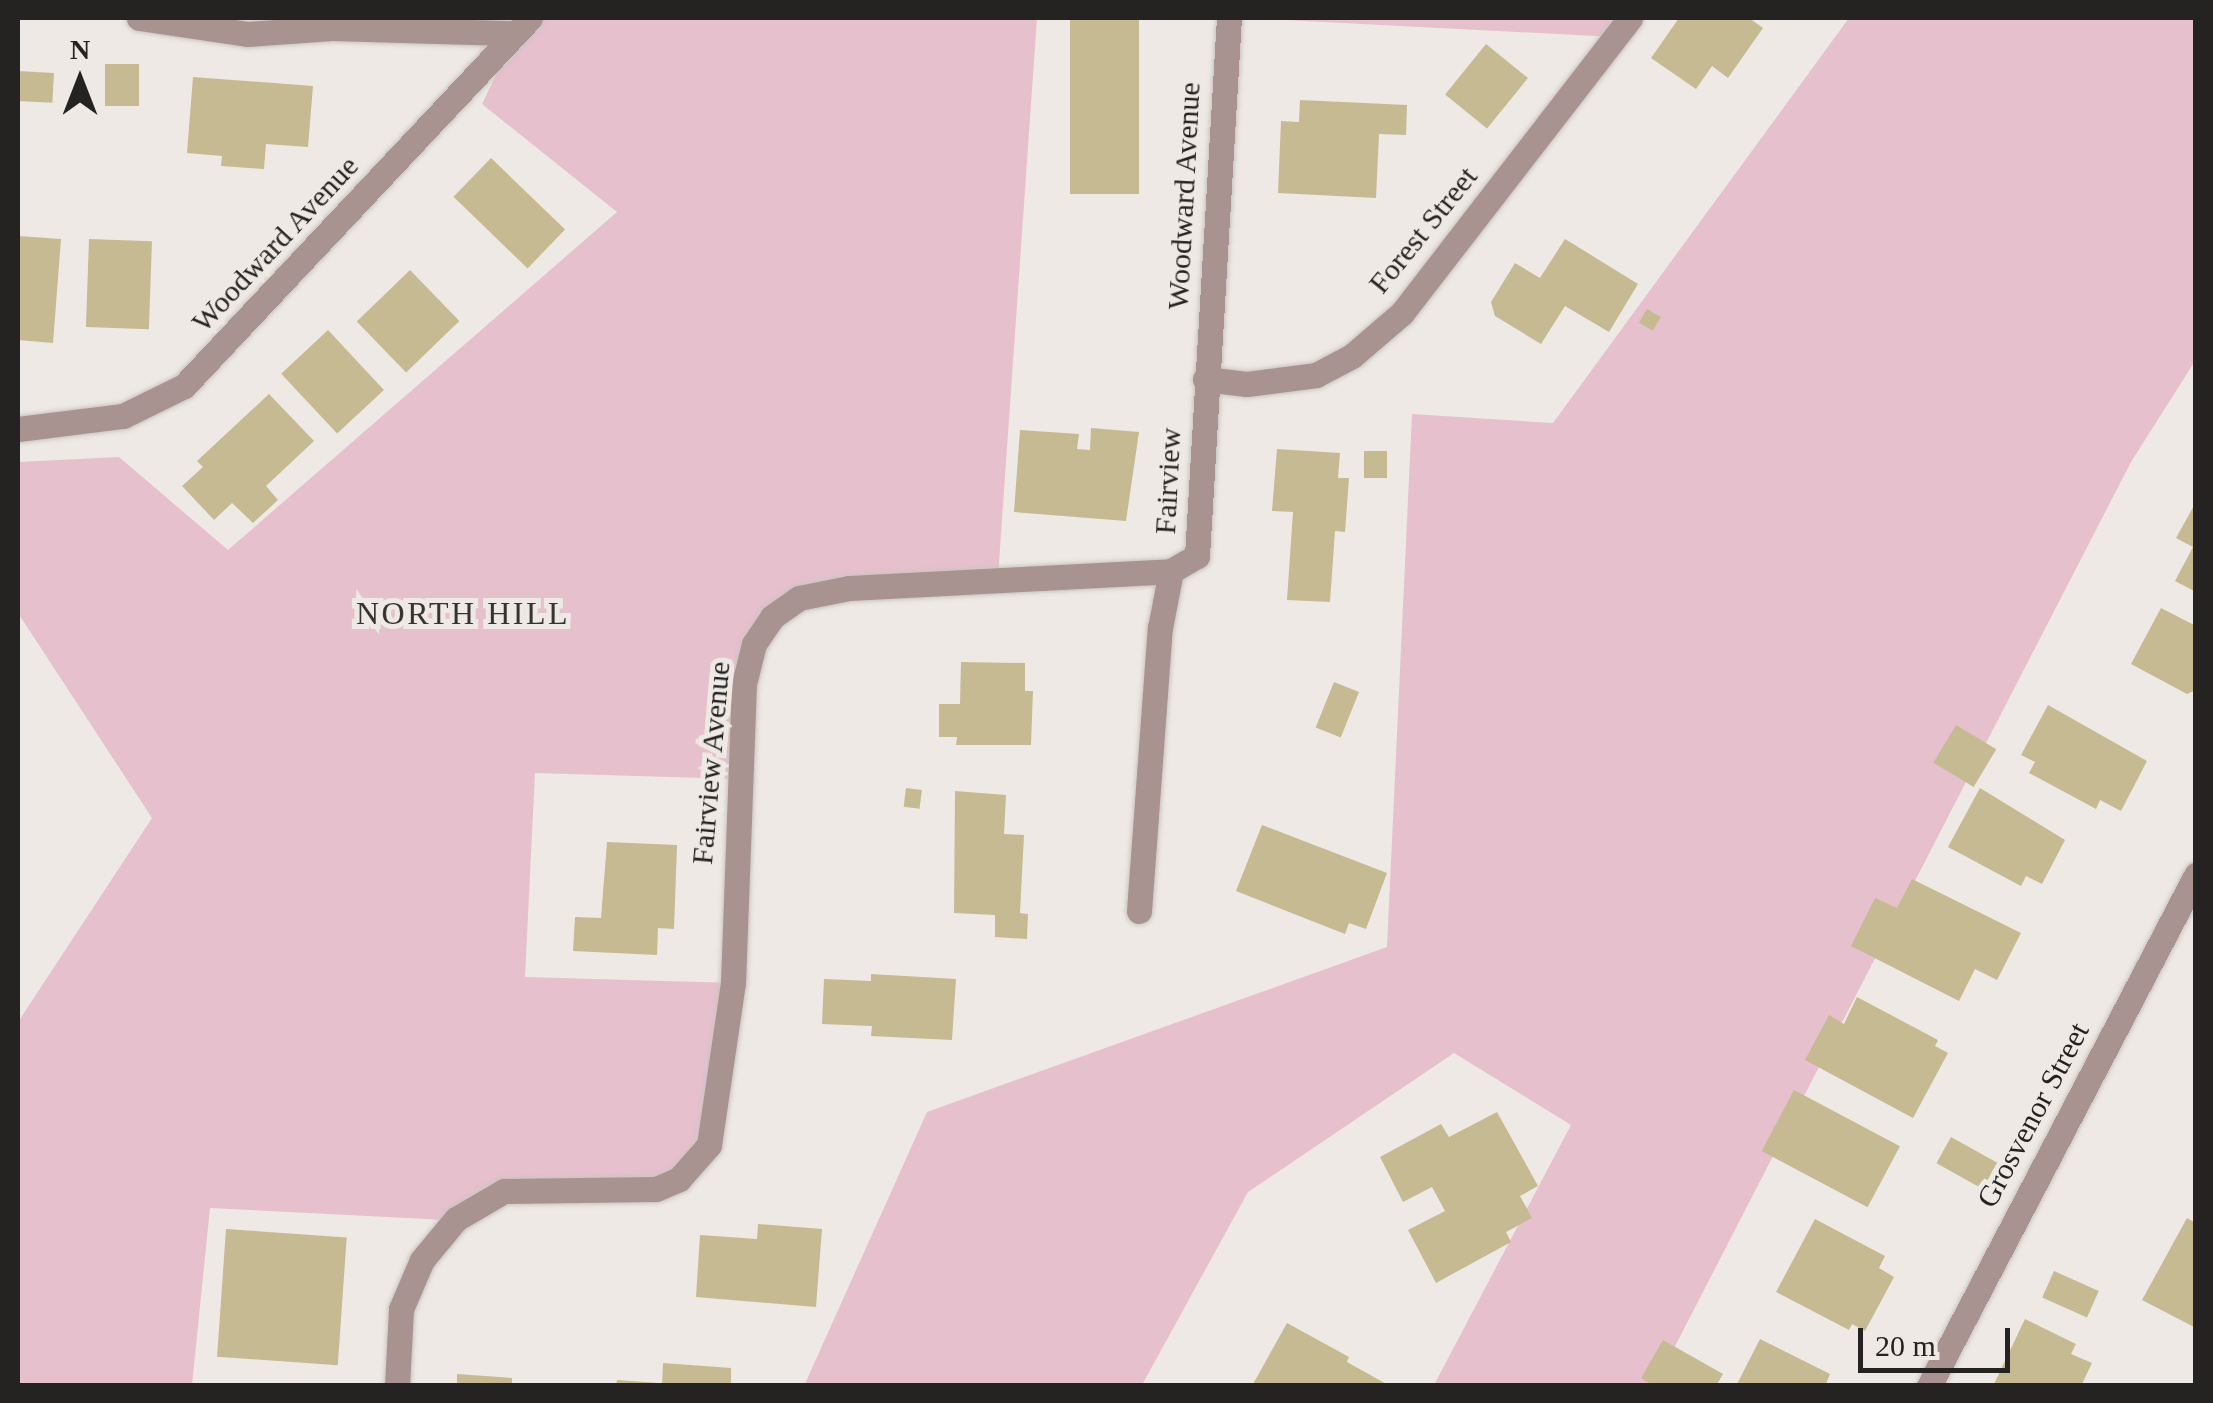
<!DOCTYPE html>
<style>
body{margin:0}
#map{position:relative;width:2213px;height:1403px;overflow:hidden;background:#eee9e5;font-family:"Times New Roman",serif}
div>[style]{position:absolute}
.green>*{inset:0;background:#e7c0cd}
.building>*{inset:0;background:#c6ba92;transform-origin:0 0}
.roads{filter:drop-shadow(0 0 2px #cac5c2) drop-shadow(0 0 2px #cac5c2)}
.street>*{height:25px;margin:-12.5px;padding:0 12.5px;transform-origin:12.5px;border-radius:12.5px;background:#a89390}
span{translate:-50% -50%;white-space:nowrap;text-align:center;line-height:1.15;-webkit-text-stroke:10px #eee9e5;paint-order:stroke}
.street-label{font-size:30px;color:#252321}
.neighbourhood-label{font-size:32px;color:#373330;letter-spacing:2.5px}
.frame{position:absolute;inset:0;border:20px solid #252321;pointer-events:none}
.north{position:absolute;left:30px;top:30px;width:100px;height:100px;-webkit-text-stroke:8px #eee9e5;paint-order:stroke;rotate:0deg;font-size:28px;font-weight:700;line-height:40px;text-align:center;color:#252321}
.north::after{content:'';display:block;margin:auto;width:35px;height:45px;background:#252321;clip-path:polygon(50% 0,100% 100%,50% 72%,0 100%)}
.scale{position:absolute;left:1858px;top:1328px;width:152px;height:45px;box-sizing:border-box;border:5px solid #252321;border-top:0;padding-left:12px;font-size:30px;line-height:35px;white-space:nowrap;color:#252321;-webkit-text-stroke:8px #eee9e5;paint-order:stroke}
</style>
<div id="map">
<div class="green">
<i style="clip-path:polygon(534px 18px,1037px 18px,998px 577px,799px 598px,754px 644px,738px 779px,535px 773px,525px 977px,733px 983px,699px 1157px,681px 1178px,498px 1191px,446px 1220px,210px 1208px,192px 1385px,18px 1385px,18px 1022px,152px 818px,18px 613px,18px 462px,119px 457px,228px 550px,617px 212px,482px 104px,516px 33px)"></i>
<i style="clip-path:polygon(1247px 18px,1630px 18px,1615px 37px)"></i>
<i style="clip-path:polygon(1849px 18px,2195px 18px,2195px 361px,2131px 462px,1655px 1385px,1434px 1385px,1571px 1125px,1454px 1053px,1248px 1192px,1142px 1385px,804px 1386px,927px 1112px,1387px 947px,1412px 414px,1553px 423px)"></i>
</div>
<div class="building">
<i style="left:1070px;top:18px;width:69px;height:176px"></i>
<i style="clip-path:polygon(1679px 18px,1749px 18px,1763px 28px,1728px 78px,1712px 66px,1696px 89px,1651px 58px)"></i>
<i style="left:1486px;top:44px;width:54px;height:65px;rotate:39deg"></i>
<i style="left:105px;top:64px;width:34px;height:42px"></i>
<i style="left:18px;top:71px;width:36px;height:30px;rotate:3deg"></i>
<i style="clip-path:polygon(193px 77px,313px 86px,308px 147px,266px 144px,264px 169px,221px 166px,222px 156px,187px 153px)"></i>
<i style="clip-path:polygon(1300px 100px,1407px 105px,1406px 135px,1379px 134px,1376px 198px,1278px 193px,1281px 121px,1299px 122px)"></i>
<i style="left:491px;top:158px;width:103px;height:54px;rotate:44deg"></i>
<i style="clip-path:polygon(18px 236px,61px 239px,53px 343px,18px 340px)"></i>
<i style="left:89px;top:239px;width:63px;height:88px;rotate:2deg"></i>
<i style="clip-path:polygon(1565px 239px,1638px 284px,1609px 332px,1565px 306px,1541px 344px,1495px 316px,1491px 302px,1515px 263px,1540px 278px)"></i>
<i style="left:410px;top:270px;width:71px;height:74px;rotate:46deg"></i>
<i style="left:1647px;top:309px;width:16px;height:16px;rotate:30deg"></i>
<i style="left:328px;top:330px;width:82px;height:64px;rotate:47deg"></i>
<i style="clip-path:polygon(269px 394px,314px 441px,266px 486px,278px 500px,253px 523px,232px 503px,214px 520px,182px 486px,203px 467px,197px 461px)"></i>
<i style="clip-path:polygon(1091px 428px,1139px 432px,1126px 521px,1014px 512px,1020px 430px,1079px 434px,1077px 449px,1090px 450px)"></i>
<i style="clip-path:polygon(1277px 449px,1340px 453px,1338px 478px,1349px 478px,1345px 532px,1335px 531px,1330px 602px,1287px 600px,1293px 512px,1272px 511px)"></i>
<i style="left:1364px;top:451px;width:23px;height:27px"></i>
<i style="clip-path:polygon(2196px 502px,2196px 592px,2175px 581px,2193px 547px,2176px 538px)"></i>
<i style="clip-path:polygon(2161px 608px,2196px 626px,2196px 690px,2187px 694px,2131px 664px)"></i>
<i style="clip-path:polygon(961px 662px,1025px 663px,1025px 691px,1033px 691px,1031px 745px,956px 745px,957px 737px,939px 737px,939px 704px,960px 704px)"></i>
<i style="left:1334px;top:682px;width:27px;height:49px;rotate:22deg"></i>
<i style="clip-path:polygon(2048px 705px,2147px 761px,2121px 811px,2100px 800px,2096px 809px,2029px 773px,2035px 762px,2021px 755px)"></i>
<i style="left:1956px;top:725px;width:47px;height:44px;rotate:31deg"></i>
<i style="left:906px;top:788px;width:16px;height:19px;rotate:7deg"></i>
<i style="clip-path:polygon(1980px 788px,2065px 840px,2042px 884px,2026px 876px,2021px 886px,1948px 847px)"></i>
<i style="clip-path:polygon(955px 791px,1006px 795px,1004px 834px,1024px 835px,1020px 913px,1028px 914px,1027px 939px,995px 937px,995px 915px,954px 913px)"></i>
<i style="clip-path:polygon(1262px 825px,1387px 873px,1366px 929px,1349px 923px,1345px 934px,1236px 891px)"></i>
<i style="clip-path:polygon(607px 842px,677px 845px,674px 929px,658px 928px,657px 955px,573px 951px,575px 917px,601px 918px)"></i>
<i style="clip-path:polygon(1912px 879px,2021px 933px,1997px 980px,1975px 969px,1959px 1001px,1851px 946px,1875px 898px,1897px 908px)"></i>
<i style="clip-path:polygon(871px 974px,956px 979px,952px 1040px,871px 1036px,872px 1026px,822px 1024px,824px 979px,871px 981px)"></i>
<i style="clip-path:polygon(1857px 997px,1938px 1040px,1935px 1046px,1948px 1053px,1913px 1118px,1805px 1060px,1829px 1015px,1844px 1024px)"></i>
<i style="left:1794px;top:1090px;width:120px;height:69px;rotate:28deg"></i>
<i style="clip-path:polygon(1497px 1112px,1538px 1186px,1520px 1196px,1532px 1218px,1506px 1232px,1511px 1242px,1436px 1283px,1408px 1230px,1445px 1211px,1432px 1187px,1403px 1202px,1380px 1157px,1441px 1124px,1449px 1137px)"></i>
<i style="left:1951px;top:1137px;width:53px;height:30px;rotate:29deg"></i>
<i style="clip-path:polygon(2187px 1218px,2196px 1223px,2196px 1328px,2142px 1300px)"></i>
<i style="clip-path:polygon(1815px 1219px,1885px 1256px,1879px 1268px,1894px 1277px,1865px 1331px,1852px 1324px,1849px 1330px,1776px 1292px)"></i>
<i style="clip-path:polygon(758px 1224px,822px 1229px,816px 1307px,696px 1297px,700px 1235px,757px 1239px)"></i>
<i style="left:226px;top:1229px;width:121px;height:128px;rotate:4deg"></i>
<i style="left:2054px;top:1271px;width:49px;height:29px;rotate:24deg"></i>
<i style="clip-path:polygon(2025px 1319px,2076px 1344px,2071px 1354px,2092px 1363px,2081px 1386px,1993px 1386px)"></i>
<i style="clip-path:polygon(1287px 1323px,1349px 1357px,1347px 1362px,1390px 1386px,1252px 1386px)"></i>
<i style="clip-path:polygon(1760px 1339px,1830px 1374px,1825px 1386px,1736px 1386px)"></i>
<i style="clip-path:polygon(1663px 1340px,1723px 1374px,1716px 1386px,1654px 1386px,1641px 1378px)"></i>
<i style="clip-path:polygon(663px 1363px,731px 1368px,731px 1386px,662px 1386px)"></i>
<i style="clip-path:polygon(457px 1374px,512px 1378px,512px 1386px,457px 1386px)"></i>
<i style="clip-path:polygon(617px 1380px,659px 1383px,659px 1386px,616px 1386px)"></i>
</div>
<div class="roads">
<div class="street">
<i style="left:139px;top:18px;width:109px;rotate:8.4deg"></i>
<i style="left:247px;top:34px;width:85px;rotate:-4deg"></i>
<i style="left:332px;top:28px;width:184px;rotate:1.6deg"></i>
<i style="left:1205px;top:379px;width:42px;rotate:6.8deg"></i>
<i style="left:1247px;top:384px;width:70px;rotate:-7.4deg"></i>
<i style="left:1316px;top:375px;width:41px;rotate:-27.8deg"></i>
<i style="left:1352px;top:356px;width:66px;rotate:-40.7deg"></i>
<i style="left:1402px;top:313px;width:373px;rotate:-52.3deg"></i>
<i style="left:18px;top:429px;width:106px;rotate:-7.1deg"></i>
<i style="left:123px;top:416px;width:68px;rotate:-26.2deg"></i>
<i style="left:184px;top:386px;width:505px;rotate:-46.76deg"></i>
<i style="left:1139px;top:911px;width:284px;rotate:-85.8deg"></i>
<i style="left:1160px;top:628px;width:58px;rotate:-79.1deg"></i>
<i style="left:397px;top:1386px;width:77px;rotate:-87deg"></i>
<i style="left:401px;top:1309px;width:53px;rotate:-66.8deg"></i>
<i style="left:422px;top:1260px;width:53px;rotate:-50.3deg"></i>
<i style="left:456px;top:1219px;width:56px;rotate:-30.3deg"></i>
<i style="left:504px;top:1191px;width:152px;rotate:-0.8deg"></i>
<i style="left:656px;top:1189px;width:25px;rotate:-23deg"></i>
<i style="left:679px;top:1179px;width:45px;rotate:-48.6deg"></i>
<i style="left:709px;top:1145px;width:164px;rotate:-81.6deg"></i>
<i style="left:733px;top:983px;width:299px;rotate:-87.9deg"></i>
<i style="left:744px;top:684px;width:41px;rotate:-76deg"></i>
<i style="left:754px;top:644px;width:32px;rotate:-56deg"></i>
<i style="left:772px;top:617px;width:33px;rotate:-35deg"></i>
<i style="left:799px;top:598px;width:51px;rotate:-11.3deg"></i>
<i style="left:849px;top:588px;width:322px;rotate:-3deg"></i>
<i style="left:1171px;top:571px;width:30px;rotate:-30deg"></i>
<i style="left:1197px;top:556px;width:539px;rotate:-86.6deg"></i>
<i style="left:1929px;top:1386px;width:577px;rotate:-62.41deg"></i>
</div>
</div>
<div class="street-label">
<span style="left:1184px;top:196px;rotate:-87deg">Woodward Avenue</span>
<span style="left:1423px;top:230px;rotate:-51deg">Forest Street</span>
<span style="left:275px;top:244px;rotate:-47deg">Woodward Avenue</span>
<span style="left:1168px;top:481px;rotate:-87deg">Fairview</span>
<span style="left:711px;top:763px;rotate:-85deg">Fairview Avenue</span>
<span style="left:2033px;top:1115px;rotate:-62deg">Grosvenor Street</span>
</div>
<div class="neighbourhood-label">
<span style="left:463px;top:613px">NORTH HILL</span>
</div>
<div class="frame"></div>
<div class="north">N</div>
<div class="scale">20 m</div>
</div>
